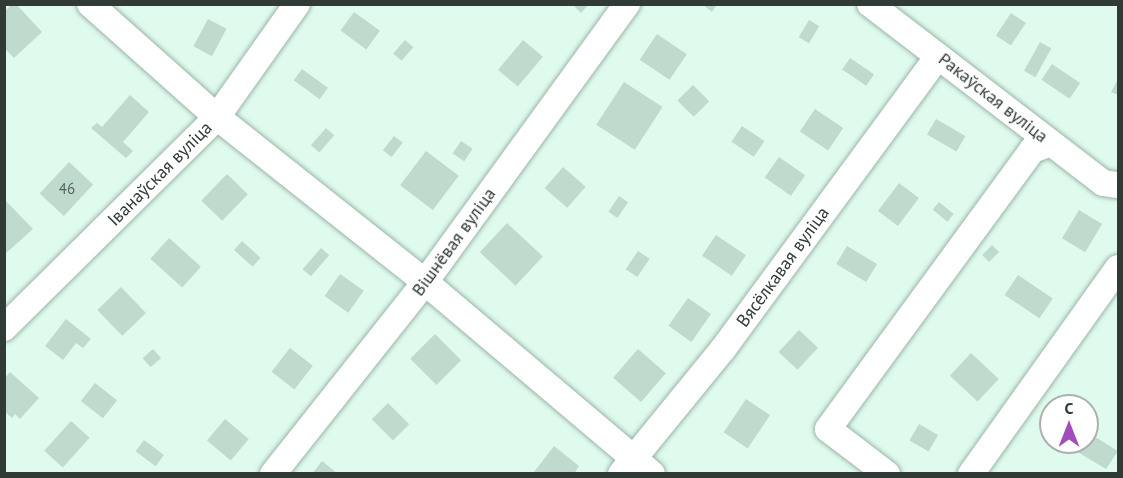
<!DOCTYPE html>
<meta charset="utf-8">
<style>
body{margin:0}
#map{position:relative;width:1123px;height:478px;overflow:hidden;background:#dffbed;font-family:"PT Sans",sans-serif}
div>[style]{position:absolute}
.building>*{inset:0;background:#bfdbcd;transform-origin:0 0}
.roads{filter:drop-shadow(0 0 2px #9ab5a8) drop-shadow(0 0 2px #9ab5a8)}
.minor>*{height:26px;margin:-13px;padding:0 13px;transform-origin:13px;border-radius:13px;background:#fff}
span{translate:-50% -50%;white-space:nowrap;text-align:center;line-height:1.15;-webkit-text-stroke:4.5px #fff;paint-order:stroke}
.number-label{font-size:15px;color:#54635c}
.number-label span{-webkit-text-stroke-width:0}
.street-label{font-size:18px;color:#303b36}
.frame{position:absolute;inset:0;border:6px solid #303b36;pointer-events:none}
.north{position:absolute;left:1039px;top:394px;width:60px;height:60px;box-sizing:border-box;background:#fff;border:2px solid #acb1af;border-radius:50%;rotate:0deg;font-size:16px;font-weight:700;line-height:24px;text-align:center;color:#303b36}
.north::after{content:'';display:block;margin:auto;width:21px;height:27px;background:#a14dbb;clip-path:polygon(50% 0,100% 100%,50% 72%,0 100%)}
</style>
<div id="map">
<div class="building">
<i style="clip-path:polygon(12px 4px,16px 4px,42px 32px,14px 58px,4px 48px,4px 12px)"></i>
<i style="clip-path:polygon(572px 4px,589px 4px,581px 13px)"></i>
<i style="clip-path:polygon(702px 4px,717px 4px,712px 12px)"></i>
<i style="left:354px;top:12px;width:32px;height:23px;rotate:36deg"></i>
<i style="left:1011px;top:13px;width:18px;height:27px;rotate:34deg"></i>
<i style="left:208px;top:19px;width:21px;height:31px;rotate:28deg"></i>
<i style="left:809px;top:20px;width:12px;height:20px;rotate:31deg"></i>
<i style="left:657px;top:34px;width:36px;height:31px;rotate:34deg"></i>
<i style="left:405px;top:40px;width:11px;height:18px;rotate:41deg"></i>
<i style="left:523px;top:40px;width:26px;height:39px;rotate:40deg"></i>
<i style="left:1040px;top:42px;width:13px;height:33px;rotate:29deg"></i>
<i style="left:850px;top:58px;width:29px;height:14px;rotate:34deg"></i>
<i style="left:1052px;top:64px;width:34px;height:19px;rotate:34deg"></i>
<i style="left:302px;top:69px;width:32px;height:14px;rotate:36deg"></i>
<i style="clip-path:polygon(1118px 79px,1118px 95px,1111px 92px)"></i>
<i style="left:624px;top:82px;width:46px;height:51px;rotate:33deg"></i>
<i style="left:693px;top:85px;width:23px;height:22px;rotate:45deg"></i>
<i style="clip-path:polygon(130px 95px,149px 112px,123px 142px,133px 151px,126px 158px,91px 128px,97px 123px,102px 127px)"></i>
<i style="left:815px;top:109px;width:34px;height:27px;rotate:34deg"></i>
<i style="left:936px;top:119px;width:34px;height:18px;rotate:30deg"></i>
<i style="left:742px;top:126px;width:27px;height:19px;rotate:34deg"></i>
<i style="left:326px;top:128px;width:11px;height:23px;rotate:41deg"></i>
<i style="left:394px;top:136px;width:11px;height:18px;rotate:38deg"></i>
<i style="left:461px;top:141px;width:14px;height:15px;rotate:34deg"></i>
<i style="left:426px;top:151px;width:41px;height:43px;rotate:37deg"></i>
<i style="left:779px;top:157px;width:32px;height:25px;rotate:35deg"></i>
<i style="left:69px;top:162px;width:33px;height:43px;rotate:43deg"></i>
<i style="left:563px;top:167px;width:30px;height:28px;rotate:41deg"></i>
<i style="left:227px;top:174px;width:29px;height:37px;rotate:44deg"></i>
<i style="left:899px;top:183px;width:25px;height:35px;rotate:37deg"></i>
<i style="left:619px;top:196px;width:11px;height:19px;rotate:34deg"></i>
<i style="clip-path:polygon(4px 199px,33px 229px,4px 255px)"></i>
<i style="left:939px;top:202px;width:19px;height:10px;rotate:39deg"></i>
<i style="left:1079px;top:210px;width:27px;height:33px;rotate:31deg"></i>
<i style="left:507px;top:223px;width:49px;height:40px;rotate:43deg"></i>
<i style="left:716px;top:235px;width:36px;height:25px;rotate:34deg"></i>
<i style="left:169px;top:238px;width:43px;height:28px;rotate:42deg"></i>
<i style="left:242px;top:241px;width:25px;height:12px;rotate:42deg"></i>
<i style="left:992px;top:245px;width:10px;height:14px;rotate:45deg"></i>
<i style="left:847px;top:246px;width:35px;height:21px;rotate:31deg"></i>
<i style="left:321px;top:248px;width:11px;height:28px;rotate:41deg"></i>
<i style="left:638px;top:251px;width:14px;height:22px;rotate:34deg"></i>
<i style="left:340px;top:274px;width:29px;height:27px;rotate:35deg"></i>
<i style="left:1018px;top:275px;width:42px;height:24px;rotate:34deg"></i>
<i style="left:121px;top:287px;width:36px;height:33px;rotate:46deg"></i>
<i style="left:688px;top:298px;width:28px;height:34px;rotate:35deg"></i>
<i style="clip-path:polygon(66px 319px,91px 339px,83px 348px,76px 343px,63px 360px,45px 346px)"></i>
<i style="left:799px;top:330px;width:26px;height:30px;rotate:43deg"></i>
<i style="left:435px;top:334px;width:37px;height:35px;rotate:45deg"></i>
<i style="left:290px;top:348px;width:29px;height:30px;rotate:38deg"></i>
<i style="left:153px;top:349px;width:12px;height:14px;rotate:48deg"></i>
<i style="left:638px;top:349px;width:37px;height:38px;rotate:41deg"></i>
<i style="left:971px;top:353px;width:38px;height:31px;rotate:43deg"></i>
<i style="clip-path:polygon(10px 372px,39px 398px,20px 419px,15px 414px,12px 418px,4px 411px,4px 379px)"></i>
<i style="left:95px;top:383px;width:28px;height:23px;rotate:38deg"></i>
<i style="left:746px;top:399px;width:29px;height:40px;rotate:34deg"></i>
<i style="left:388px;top:403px;width:30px;height:23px;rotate:45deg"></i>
<i style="left:225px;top:419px;width:31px;height:28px;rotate:40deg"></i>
<i style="left:71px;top:421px;width:25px;height:40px;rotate:42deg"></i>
<i style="left:919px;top:424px;width:22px;height:19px;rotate:30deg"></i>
<i style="clip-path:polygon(1087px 432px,1118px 451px,1106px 469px,1064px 444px,1087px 442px)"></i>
<i style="left:144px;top:440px;width:25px;height:14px;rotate:37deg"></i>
<i style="clip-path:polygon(554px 446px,579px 466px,574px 474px,534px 472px)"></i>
<i style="clip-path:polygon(322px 461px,338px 474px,312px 474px)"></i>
</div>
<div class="roads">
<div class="minor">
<i style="left:90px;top:4px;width:170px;rotate:41.7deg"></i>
<i style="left:217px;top:117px;width:265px;rotate:38.4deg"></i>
<i style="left:425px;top:282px;width:297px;rotate:40.2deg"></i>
<i style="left:870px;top:4px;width:294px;rotate:37.5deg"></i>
<i style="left:1103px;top:183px;width:15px;rotate:8deg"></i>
<i style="left:4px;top:328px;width:300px;rotate:-44.7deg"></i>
<i style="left:217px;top:117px;width:138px;rotate:-54.7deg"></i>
<i style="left:273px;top:474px;width:245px;rotate:-51.6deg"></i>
<i style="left:425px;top:282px;width:344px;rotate:-54deg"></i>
<i style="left:621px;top:474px;width:161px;rotate:-50.8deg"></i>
<i style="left:723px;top:349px;width:363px;rotate:-53.7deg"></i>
<i style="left:887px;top:474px;width:74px;rotate:-142.7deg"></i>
<i style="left:828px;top:429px;width:346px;rotate:-53.8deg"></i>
<i style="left:1032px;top:150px;width:20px;rotate:-20deg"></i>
<i style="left:971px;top:474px;width:253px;rotate:-54.5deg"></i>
</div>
</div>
<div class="number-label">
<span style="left:67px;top:189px">46</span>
</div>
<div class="street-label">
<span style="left:993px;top:98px;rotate:38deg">Ракаўская вуліца</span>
<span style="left:160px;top:174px;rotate:-45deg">Іванаўская вуліца</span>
<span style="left:454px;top:242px;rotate:-54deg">Вішнёвая вуліца</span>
<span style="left:783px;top:267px;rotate:-54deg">Вясёлкавая вуліца</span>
</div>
<div class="frame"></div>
<div class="north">С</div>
</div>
